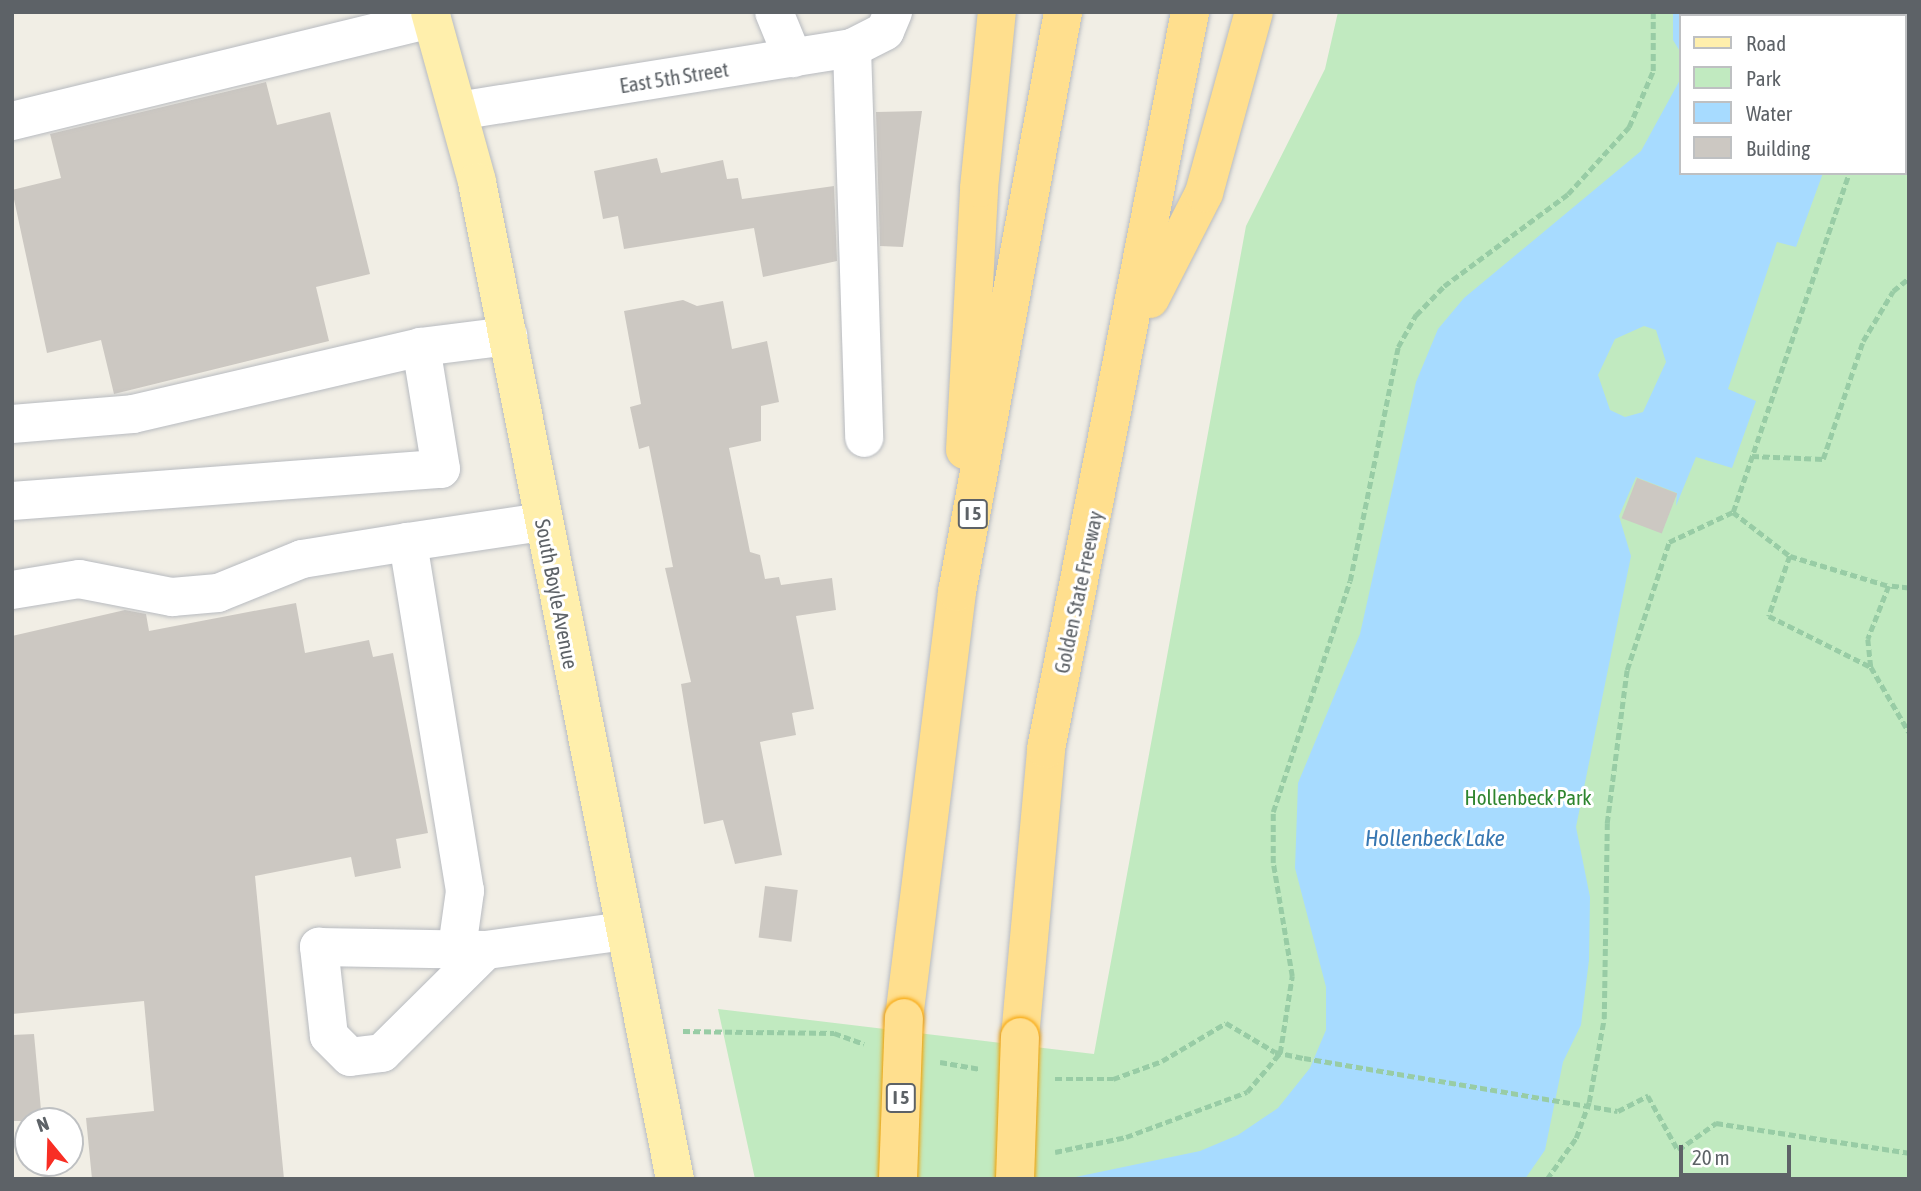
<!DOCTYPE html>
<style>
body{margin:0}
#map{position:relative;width:1921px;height:1191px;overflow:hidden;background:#f1eee5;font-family:"Asap Condensed",sans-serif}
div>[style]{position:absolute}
.green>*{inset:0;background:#c1eac0}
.water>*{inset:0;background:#a7dbff}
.building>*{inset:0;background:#ccc8c2;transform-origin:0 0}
.path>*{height:4.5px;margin-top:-2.25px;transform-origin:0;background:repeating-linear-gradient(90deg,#98cca5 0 7px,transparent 0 10.5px)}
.roads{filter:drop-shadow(0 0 2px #b8bbc0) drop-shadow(0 0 2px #b8bbc0)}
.minor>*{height:38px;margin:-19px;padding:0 19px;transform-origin:19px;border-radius:19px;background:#fff}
.major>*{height:38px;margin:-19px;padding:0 19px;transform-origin:19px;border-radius:19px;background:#ffefac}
.highway>*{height:38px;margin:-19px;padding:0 19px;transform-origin:19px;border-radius:19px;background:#ffdf8e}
.bridges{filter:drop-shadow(0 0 2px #f6a100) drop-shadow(0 0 2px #f6a100)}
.highway-bridge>*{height:38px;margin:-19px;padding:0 19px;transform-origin:19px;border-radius:19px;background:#ffdf8e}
span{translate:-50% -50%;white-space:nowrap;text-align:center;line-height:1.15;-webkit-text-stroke:6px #fff;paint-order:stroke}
.shield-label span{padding:2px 5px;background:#fff;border:2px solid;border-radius:5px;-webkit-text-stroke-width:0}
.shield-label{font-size:19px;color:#5d6267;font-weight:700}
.street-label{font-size:21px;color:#5d6267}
.park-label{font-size:21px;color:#2e852f}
.water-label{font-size:23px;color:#3777b2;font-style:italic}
.frame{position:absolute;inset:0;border:14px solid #5d6267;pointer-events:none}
.legend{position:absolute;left:1679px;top:14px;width:228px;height:161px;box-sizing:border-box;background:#fff;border:2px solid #bec0c2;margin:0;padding:9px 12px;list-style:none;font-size:21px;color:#5d6267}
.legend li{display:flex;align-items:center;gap:14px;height:35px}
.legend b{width:35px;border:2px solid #bec0c2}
.north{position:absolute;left:14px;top:1107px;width:70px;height:70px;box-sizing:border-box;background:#fff;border:2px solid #bec0c2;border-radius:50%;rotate:341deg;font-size:19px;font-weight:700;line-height:28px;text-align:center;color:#5d6267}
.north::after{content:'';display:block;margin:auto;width:24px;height:32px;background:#f82e24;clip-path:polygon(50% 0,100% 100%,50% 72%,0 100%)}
.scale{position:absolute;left:1679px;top:1145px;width:112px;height:32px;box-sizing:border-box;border:4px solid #5d6267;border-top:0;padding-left:9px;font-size:21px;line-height:24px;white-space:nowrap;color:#5d6267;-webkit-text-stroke:5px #fff;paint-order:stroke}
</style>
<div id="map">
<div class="green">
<i style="clip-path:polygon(evenodd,1338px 12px,1909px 12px,1909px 1179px,755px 1179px,718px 1009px,1094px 1054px,1246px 226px,1325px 69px,1338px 12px,1681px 16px,1905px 16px,1905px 173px,1681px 173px,1681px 16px)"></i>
</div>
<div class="water">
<i style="clip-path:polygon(1673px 12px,1857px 12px,1857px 16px,1681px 16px,1681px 53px,1673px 40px)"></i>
<i style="clip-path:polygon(evenodd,1681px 78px,1681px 173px,1823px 173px,1796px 247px,1777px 242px,1728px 389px,1756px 401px,1732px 468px,1696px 457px,1676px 506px,1677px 493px,1636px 477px,1619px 516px,1631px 556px,1576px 827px,1590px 897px,1589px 960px,1581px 1025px,1563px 1062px,1545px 1150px,1525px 1179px,1066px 1179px,1200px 1151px,1238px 1135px,1278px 1108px,1310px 1068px,1326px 1030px,1326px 987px,1295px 868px,1298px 783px,1360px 634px,1416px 382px,1438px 329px,1464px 298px,1641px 151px,1681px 78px,1644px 326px,1656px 330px,1666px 362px,1643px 412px,1625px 417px,1610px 410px,1598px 375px,1615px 339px,1644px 326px)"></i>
</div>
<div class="building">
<i style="clip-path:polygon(266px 82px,277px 125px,330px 112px,370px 274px,316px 287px,329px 341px,114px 394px,101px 340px,47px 353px,12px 190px,61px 178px,50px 134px)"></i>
<i style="clip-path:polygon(922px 111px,903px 247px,880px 246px,876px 112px)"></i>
<i style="clip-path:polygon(657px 158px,661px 173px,723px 160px,727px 179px,738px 178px,742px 199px,834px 186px,837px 261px,763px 277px,754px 228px,624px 249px,618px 216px,603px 219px,594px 171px)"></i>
<i style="clip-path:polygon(683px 300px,697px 306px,723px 301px,732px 349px,767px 341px,779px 402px,761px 406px,761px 441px,729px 448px,750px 552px,760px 555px,765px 579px,779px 577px,781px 585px,832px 578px,836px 610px,796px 616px,814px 709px,792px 713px,796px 735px,760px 742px,782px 855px,735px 864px,723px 820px,704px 824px,681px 684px,691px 682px,665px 568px,673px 567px,649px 446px,639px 449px,630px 407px,641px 404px,624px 311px)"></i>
<i style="left:1637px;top:478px;width:43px;height:43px;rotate:21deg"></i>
<i style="clip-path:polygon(296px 603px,305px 653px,369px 640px,373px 657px,393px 653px,428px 833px,396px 839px,401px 868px,355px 877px,351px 857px,255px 876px,284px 1179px,92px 1179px,86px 1118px,154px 1111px,144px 1001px,12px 1014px,12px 636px,125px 610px,146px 614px,149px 631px)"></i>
<i style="left:765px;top:886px;width:33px;height:52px;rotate:7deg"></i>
<i style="clip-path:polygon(34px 1034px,42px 1121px,12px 1121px,12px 1035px)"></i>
</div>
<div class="path">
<i style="left:1869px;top:12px;width:4px;rotate:76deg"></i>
<i style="left:1752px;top:456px;width:71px;rotate:2.4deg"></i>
<i style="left:1823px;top:459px;width:125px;rotate:-71.3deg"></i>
<i style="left:1863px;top:341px;width:58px;rotate:-59deg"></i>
<i style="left:1893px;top:291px;width:21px;rotate:-39deg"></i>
<i style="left:1733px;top:512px;width:72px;rotate:37.7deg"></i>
<i style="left:1790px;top:556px;width:103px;rotate:16.9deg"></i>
<i style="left:1790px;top:556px;width:64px;rotate:109.3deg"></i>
<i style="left:1769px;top:616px;width:114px;rotate:26.6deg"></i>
<i style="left:1909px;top:588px;width:20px;rotate:-174deg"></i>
<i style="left:1889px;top:586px;width:57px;rotate:111.6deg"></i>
<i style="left:1868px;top:639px;width:28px;rotate:84deg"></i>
<i style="left:1871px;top:667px;width:75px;rotate:59.7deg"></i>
<i style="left:683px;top:1031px;width:151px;rotate:0.8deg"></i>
<i style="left:834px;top:1033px;width:32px;rotate:20deg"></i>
<i style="left:940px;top:1062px;width:41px;rotate:9.9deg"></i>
<i style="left:1055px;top:1079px;width:58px"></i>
<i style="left:1113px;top:1079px;width:52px;rotate:-20.2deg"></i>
<i style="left:1162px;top:1061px;width:74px;rotate:-30.7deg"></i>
<i style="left:1226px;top:1023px;width:57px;rotate:30.6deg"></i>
<i style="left:1275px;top:1052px;width:30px;rotate:12deg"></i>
<i style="left:1304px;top:1058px;width:318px;rotate:9.6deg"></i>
<i style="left:1618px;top:1111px;width:34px;rotate:-27deg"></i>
<i style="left:1648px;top:1096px;width:62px;rotate:60.9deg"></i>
<i style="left:1678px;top:1150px;width:47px;rotate:-35.4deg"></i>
<i style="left:1716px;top:1123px;width:195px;rotate:8.8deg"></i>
<i style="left:1055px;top:1152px;width:73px;rotate:-11.9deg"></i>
<i style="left:1126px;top:1137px;width:129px;rotate:-20.4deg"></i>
<i style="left:1247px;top:1092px;width:51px;rotate:-49.8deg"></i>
<i style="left:1280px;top:1053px;width:78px;rotate:-81.1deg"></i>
<i style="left:1292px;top:976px;width:115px;rotate:-99.5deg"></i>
<i style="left:1273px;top:863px;width:51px;rotate:-90deg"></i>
<i style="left:1273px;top:812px;width:243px;rotate:-71.6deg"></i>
<i style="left:1350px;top:581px;width:239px;rotate:-78.4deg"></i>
<i style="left:1398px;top:347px;width:37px;rotate:-61deg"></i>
<i style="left:1416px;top:315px;width:40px;rotate:-46deg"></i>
<i style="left:1444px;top:286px;width:154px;rotate:-36.6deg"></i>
<i style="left:1568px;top:194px;width:91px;rotate:-47.7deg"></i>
<i style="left:1629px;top:127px;width:61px;rotate:-66.8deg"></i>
<i style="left:1653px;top:71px;width:59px;rotate:-90deg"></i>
<i style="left:1547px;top:1179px;width:50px;rotate:-54.7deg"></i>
<i style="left:1576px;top:1138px;width:38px;rotate:-70deg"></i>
<i style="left:1589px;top:1102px;width:84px;rotate:-79.8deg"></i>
<i style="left:1604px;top:1019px;width:196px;rotate:-89.1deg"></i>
<i style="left:1607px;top:823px;width:154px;rotate:-82.6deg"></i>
<i style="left:1627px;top:670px;width:135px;rotate:-71.8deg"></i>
<i style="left:1669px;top:542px;width:71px;rotate:-25.1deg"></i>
<i style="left:1733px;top:512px;width:358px;rotate:-71.1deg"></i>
</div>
<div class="roads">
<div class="minor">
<i style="left:774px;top:12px;width:50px;rotate:67.6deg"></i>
<i style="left:852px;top:48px;width:390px;rotate:88.2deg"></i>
<i style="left:458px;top:111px;width:399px;rotate:-9.1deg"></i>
<i style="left:852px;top:48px;width:37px;rotate:-27deg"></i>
<i style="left:885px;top:31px;width:21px;rotate:-67deg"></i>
<i style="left:12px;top:121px;width:432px;rotate:-13.7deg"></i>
<i style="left:12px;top:424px;width:121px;rotate:-4.7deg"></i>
<i style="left:133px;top:414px;width:296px;rotate:-13.1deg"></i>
<i style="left:12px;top:501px;width:430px;rotate:-4.3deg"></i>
<i style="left:441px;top:469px;width:124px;rotate:-99.3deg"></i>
<i style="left:421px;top:347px;width:88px;rotate:-7.2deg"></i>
<i style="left:12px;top:590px;width:68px;rotate:-9.3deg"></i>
<i style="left:79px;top:579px;width:95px;rotate:11deg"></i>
<i style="left:172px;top:597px;width:46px;rotate:-5deg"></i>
<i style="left:218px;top:593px;width:91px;rotate:-22deg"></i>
<i style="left:302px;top:559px;width:107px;rotate:-9.1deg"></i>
<i style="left:457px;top:948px;width:58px;rotate:-82deg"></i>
<i style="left:465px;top:891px;width:354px;rotate:-99.3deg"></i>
<i style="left:408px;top:542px;width:135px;rotate:-8.5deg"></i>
<i style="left:486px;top:950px;width:146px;rotate:135.3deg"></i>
<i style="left:382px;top:1053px;width:32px;rotate:173deg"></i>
<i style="left:350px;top:1057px;width:30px;rotate:-135deg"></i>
<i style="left:329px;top:1036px;width:90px;rotate:-96.4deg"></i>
<i style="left:319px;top:947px;width:167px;rotate:1deg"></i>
<i style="left:486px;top:950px;width:140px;rotate:-7.8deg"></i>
</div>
<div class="major">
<i style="left:430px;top:12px;width:176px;rotate:74.5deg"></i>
<i style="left:477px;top:182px;width:1016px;rotate:78.77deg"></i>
</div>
<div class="highway">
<i style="left:1150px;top:299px;width:119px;rotate:-63deg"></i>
<i style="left:1204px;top:193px;width:188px;rotate:-74.6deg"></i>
<i style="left:965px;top:450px;width:262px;rotate:-86.9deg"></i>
<i style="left:979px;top:188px;width:177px;rotate:-84.2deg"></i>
<i style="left:904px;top:1018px;width:429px;rotate:-82.9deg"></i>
<i style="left:957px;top:592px;width:590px;rotate:-79.64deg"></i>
<i style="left:1020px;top:1037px;width:289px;rotate:-84.8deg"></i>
<i style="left:1046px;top:749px;width:751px;rotate:-78.94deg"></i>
</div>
</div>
<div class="bridges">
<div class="highway-bridge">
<i style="left:898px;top:1179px;width:161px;rotate:-87.9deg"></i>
<i style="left:1015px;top:1179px;width:142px;rotate:-88deg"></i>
</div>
</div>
<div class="shield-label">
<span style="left:973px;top:514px">I 5</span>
<span style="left:901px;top:1098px">I 5</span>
</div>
<div class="street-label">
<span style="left:674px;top:77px;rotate:-9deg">East 5th Street</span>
<span style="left:1078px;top:592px;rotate:-78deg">Golden State Freeway</span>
<span style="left:557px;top:594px;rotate:79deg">South Boyle Avenue</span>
</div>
<div class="park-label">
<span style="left:1528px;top:797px">Hollenbeck Park</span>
</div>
<div class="water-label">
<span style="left:1435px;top:838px">Hollenbeck Lake</span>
</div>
<div class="frame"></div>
<ul class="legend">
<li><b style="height:9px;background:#ffefac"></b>Road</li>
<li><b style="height:19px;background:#c1eac0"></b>Park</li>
<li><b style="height:19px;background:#a7dbff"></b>Water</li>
<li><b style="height:19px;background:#ccc8c2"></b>Building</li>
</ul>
<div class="north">N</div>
<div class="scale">20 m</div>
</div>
